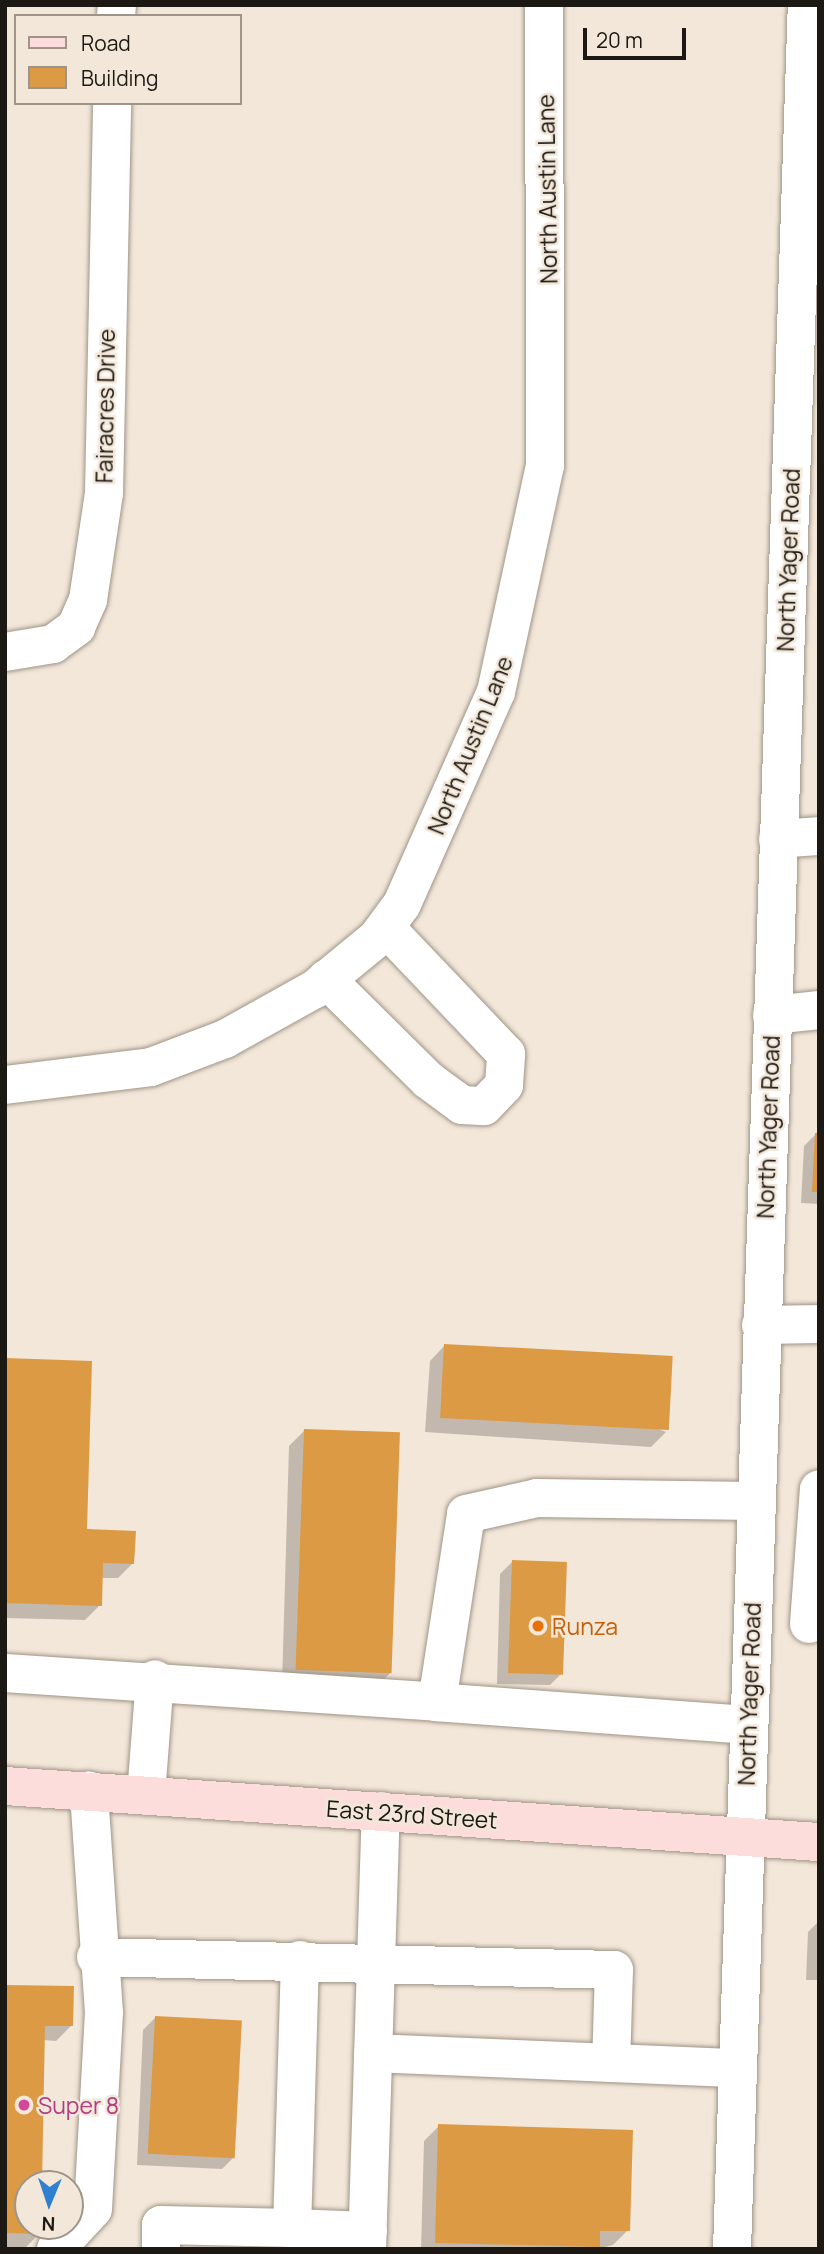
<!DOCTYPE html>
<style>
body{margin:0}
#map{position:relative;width:824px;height:2254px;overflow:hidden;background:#f3e7d9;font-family:Manrope,sans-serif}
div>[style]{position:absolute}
.shadow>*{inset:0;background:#0003}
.building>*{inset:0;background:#dc9a44;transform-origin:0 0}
.roads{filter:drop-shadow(0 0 2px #9f9487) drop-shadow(0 0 2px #9f9487)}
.minor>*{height:38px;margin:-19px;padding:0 19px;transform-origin:19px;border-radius:19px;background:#fff}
.major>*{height:38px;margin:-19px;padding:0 19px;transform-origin:19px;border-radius:19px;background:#fddddb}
.dots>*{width:19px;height:19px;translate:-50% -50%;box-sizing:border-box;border:4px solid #f3e7d9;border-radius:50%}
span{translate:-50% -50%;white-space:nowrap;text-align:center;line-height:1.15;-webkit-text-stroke:5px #f3e7d9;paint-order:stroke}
.street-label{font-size:23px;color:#1c1813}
.food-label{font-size:23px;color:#c56008}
.left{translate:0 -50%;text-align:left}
.hotel-label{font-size:23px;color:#b23c85}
.frame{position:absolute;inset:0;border:7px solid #1c1813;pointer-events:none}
.legend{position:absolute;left:14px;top:14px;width:228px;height:91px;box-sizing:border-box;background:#f3e7d9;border:2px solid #9d948a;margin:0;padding:9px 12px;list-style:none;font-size:21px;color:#1c1813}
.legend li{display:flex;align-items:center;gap:14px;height:35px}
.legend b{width:35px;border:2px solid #9d948a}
.north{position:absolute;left:14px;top:2170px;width:70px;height:70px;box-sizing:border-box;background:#f3e7d9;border:2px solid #9d948a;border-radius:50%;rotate:182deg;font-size:19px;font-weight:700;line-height:28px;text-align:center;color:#1c1813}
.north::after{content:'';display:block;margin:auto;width:24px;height:32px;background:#3180d0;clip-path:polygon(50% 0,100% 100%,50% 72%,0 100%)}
.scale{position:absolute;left:583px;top:28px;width:103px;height:32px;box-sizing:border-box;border:4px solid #1c1813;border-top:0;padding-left:9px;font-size:21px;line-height:24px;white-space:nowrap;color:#1c1813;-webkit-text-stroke:5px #f3e7d9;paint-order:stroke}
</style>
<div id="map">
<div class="shadow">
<i style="clip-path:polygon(816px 1134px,819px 1204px,801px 1203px,804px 1146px)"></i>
<i style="clip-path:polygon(445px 1345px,666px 1432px,651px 1447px,425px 1432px,430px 1361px)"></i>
<i style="clip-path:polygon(5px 1360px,85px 1531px,133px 1563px,118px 1578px,101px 1578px,100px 1605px,85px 1620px,5px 1618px)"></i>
<i style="clip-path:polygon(304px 1431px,391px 1672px,376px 1688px,282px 1684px,289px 1446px)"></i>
<i style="clip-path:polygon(512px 1562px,562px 1673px,550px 1685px,497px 1684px,500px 1574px)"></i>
<i style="clip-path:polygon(819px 1921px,819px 2035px,819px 1980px,806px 1980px,808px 1932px)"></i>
<i style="clip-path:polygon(5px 1986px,71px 2026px,56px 2041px,43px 2040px,41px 2184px,28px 2184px,28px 2226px,40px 2226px,40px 2233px,25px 2248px,5px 2248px)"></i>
<i style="clip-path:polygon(155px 2018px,234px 2157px,222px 2169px,137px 2165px,143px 2030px)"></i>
<i style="clip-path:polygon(439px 2126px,628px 2230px,613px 2245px,596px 2249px,421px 2249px,424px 2141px)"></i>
</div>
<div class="building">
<i style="clip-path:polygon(815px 1133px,819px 1133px,819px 1192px,812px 1192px)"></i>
<i style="left:444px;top:1344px;width:229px;height:74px;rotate:3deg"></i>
<i style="clip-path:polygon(5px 1358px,92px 1361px,87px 1529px,136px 1531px,134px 1564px,103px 1563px,102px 1606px,5px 1603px)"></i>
<i style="left:304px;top:1429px;width:96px;height:241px;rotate:2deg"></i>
<i style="left:512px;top:1560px;width:55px;height:113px;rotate:2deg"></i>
<i style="clip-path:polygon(5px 1985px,74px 1986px,73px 2026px,45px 2026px,42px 2184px,28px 2184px,28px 2226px,42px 2226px,42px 2234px,5px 2233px)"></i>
<i style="left:155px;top:2016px;width:87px;height:138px;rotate:3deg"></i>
<i style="clip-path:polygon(438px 2124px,633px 2130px,630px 2231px,600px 2231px,600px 2247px,435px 2243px)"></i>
</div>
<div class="roads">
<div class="minor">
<i style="left:116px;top:16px;width:11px;rotate:-85deg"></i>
<i style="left:5px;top:652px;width:49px;rotate:-9.5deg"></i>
<i style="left:53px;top:644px;width:29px;rotate:-36deg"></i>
<i style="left:76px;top:627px;width:30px;rotate:-66deg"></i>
<i style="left:88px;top:600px;width:108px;rotate:-81.5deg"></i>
<i style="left:104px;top:493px;width:390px;rotate:-88.8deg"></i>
<i style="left:778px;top:839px;width:41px;rotate:-4.2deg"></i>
<i style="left:326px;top:979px;width:144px;rotate:44.7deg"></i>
<i style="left:428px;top:1080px;width:42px;rotate:36.3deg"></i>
<i style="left:462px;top:1105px;width:22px;rotate:3deg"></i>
<i style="left:484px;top:1106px;width:29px;rotate:-46deg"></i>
<i style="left:504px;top:1085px;width:31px;rotate:-86deg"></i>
<i style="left:506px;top:1054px;width:175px;rotate:-133.6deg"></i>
<i style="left:772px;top:1015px;width:47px;rotate:-6.1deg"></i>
<i style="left:5px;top:1085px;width:147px;rotate:-7deg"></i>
<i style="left:151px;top:1067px;width:79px;rotate:-20.7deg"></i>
<i style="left:225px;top:1039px;width:103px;rotate:-29.1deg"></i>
<i style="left:315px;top:989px;width:80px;rotate:-39.4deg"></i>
<i style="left:377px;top:938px;width:42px;rotate:-53.7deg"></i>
<i style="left:402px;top:904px;width:232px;rotate:-66.1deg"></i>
<i style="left:496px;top:692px;width:231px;rotate:-77.8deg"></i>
<i style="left:545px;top:466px;width:461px;rotate:-90.1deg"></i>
<i style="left:761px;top:1325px;width:58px;rotate:-1deg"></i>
<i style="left:809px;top:1624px;width:135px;rotate:-85.8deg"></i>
<i style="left:5px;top:1673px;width:433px;rotate:3.8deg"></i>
<i style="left:748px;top:1725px;width:312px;rotate:-175.8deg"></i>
<i style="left:437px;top:1702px;width:190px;rotate:-81.2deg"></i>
<i style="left:466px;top:1514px;width:73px;rotate:-12.7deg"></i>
<i style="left:537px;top:1498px;width:219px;rotate:0.8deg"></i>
<i style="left:146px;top:1795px;width:116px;rotate:-85.6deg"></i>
<i style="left:96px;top:1957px;width:518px;rotate:1.44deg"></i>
<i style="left:614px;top:1970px;width:93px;rotate:91.8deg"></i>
<i style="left:300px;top:1960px;width:268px;rotate:91.7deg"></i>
<i style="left:292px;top:2228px;width:76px;rotate:2.3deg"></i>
<i style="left:373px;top:2053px;width:364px;rotate:2.4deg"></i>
<i style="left:56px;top:2249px;width:54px;rotate:-47.2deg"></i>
<i style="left:93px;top:2209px;width:196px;rotate:-86.8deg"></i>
<i style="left:104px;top:2013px;width:223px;rotate:-93.9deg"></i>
<i style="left:161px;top:2249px;width:24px;rotate:-90deg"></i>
<i style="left:161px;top:2225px;width:131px;rotate:1.3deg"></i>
<i style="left:367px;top:2249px;width:438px;rotate:-88.2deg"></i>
<i style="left:732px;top:2249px;width:2245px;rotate:-88.09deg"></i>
</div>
<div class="major">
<i style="left:5px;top:1786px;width:816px;rotate:3.94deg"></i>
</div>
</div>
<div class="dots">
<i style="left:538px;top:1626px;background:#e8710a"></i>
<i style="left:24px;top:2105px;background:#d1479c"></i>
</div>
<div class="street-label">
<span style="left:547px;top:189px;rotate:-91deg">North Austin Lane</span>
<span style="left:105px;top:406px;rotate:-89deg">Fairacres Drive</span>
<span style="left:788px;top:560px;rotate:-88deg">North Yager Road</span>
<span style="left:470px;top:745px;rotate:-68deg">North Austin Lane</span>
<span style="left:768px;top:1127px;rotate:-88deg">North Yager Road</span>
<span style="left:749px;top:1694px;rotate:-88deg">North Yager Road</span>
<span style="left:412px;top:1814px;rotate:4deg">East 23rd Street</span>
</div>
<div class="food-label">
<span class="left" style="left:552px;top:1626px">Runza</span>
</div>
<div class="hotel-label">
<span class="left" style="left:38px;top:2105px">Super 8</span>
</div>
<div class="frame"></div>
<ul class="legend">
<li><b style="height:9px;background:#fddddb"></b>Road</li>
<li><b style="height:19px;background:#dc9a44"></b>Building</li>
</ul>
<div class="north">N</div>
<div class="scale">20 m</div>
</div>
